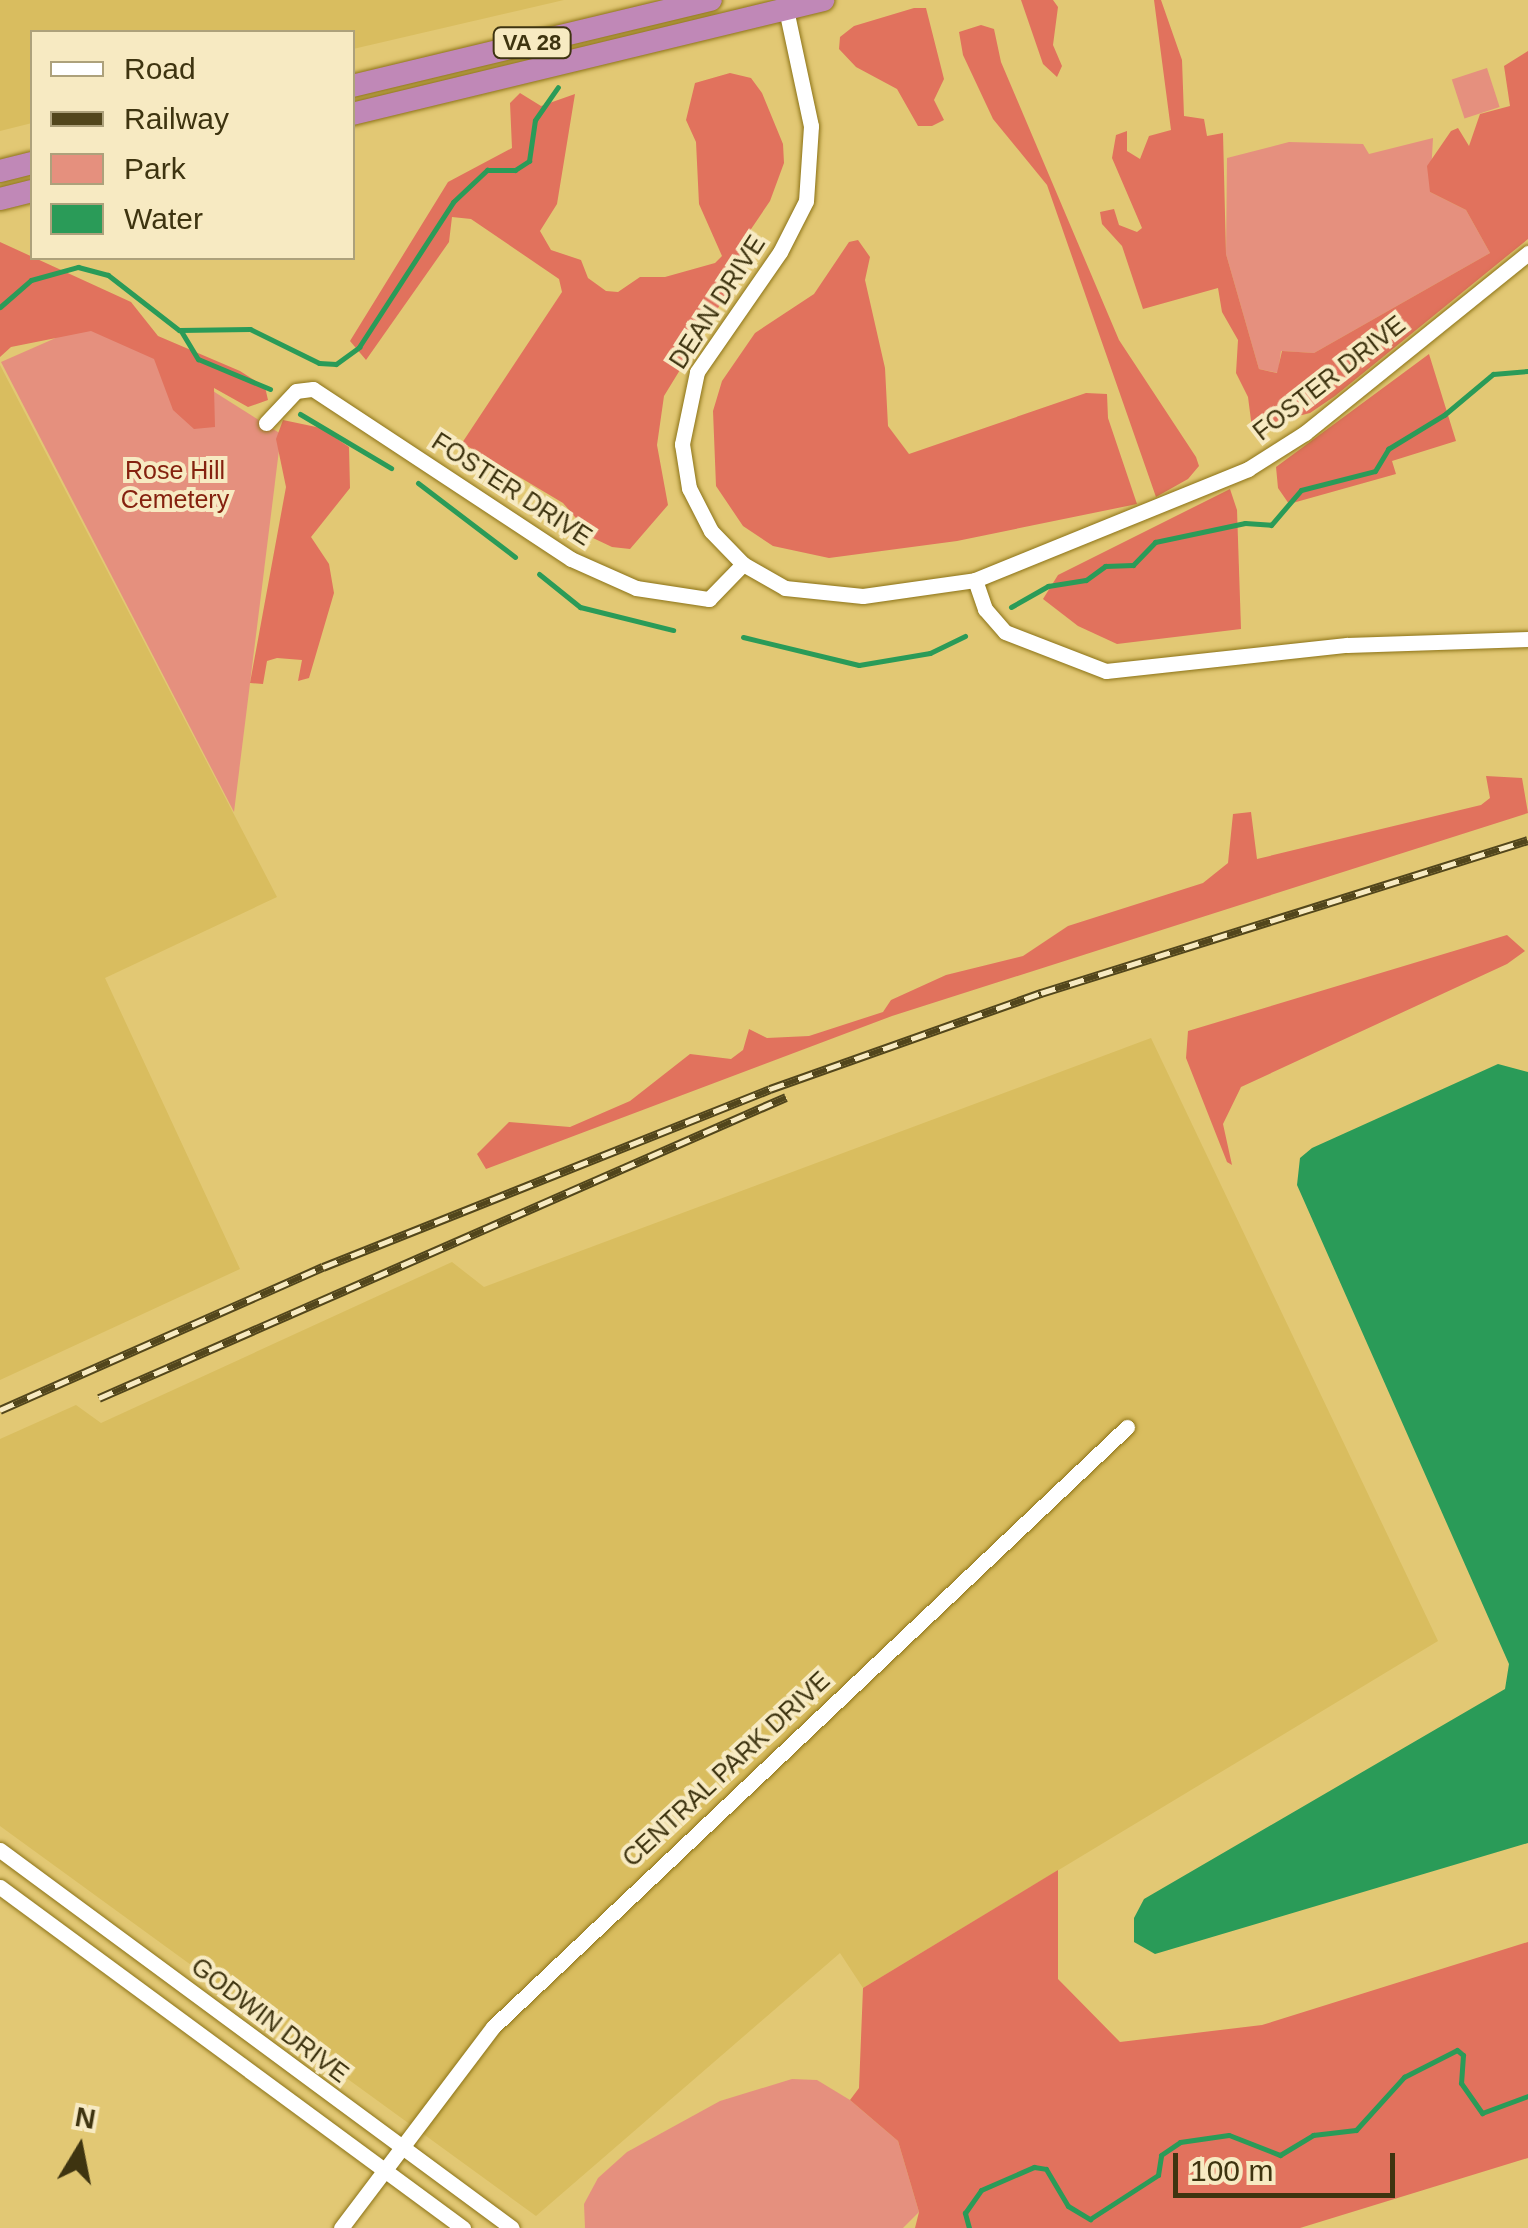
<!DOCTYPE html>
<style>
body{margin:0}
#map{position:relative;width:1528px;height:2228px;overflow:hidden;background:#e2c874;font-family:Helvetica,sans-serif}
div>[style]{position:absolute}
.built>*{inset:0;background:#d9bd5f}
.green>*{inset:0;background:#e5907e;transform-origin:0 0}
.forest>*{inset:0;background:#e1725d}
.water>*{inset:0;background:#2a9b58}
.stream>*{height:5px;margin:-2.5px;padding:0 2.5px;transform-origin:2.5px;border-radius:2.5px;background:#2a9b58}
.roads{filter:drop-shadow(0 0 2px #8c7317) drop-shadow(0 0 2px #8c7317)}
.minor>*{height:15px;margin:-7.5px;padding:0 7.5px;transform-origin:7.5px;border-radius:7.5px;background:#fff}
.highway>*{height:22px;margin:-11px;padding:0 11px;transform-origin:11px;border-radius:11px;background:#c088b7}
.rail>*{height:9px;margin-top:-4.5px;transform-origin:0;background:repeating-linear-gradient(90deg,#f7eac2 0 15px,#52461c 0 30px);box-sizing:border-box;border-block:2px solid #52461c}
span{translate:-50% -50%;white-space:nowrap;text-align:center;line-height:1.15;-webkit-text-stroke:8px #f7eac2;paint-order:stroke}
.shield-label span{padding:2px 8px;background:#f7eac2;border:2px solid;border-radius:8px;-webkit-text-stroke-width:0}
.shield-label{font-size:22px;color:#3e3410;font-weight:700}
.street-label{font-size:25px;color:#3e3410}
.park-label{font-size:25px;color:#85210f}
.legend{position:absolute;left:30px;top:30px;width:325px;height:230px;box-sizing:border-box;background:#f7eac2;border:2px solid #ada17b;margin:0;padding:12px 18px;list-style:none;font-size:30px;color:#3e3410}
.legend li{display:flex;align-items:center;gap:20px;height:50px}
.legend b{width:50px;border:2px solid #ada17b}
.north{position:absolute;left:30px;top:2098px;width:100px;height:100px;-webkit-text-stroke:8px #f7eac2;paint-order:stroke;rotate:10deg;font-size:28px;font-weight:700;line-height:40px;text-align:center;color:#3e3410}
.north::after{content:'';display:block;margin:auto;width:35px;height:45px;background:#3e3410;clip-path:polygon(50% 0,100% 100%,50% 72%,0 100%)}
.scale{position:absolute;left:1173px;top:2153px;width:222px;height:45px;box-sizing:border-box;border:5px solid #3e3410;border-top:0;padding-left:12px;font-size:30px;line-height:35px;white-space:nowrap;color:#3e3410;-webkit-text-stroke:8px #f7eac2;paint-order:stroke}
</style>
<div id="map">
<div class="built">
<i style="clip-path:polygon(0 0,564px 0,353px 49px,352px 32px,32px 32px,32px 123px,0 131px)"></i>
<i style="clip-path:polygon(0 365px,277px 897px,105px 978px,240px 1269px,0 1380px)"></i>
<i style="clip-path:polygon(1151px 1038px,1438px 1641px,863px 1988px,840px 1953px,536px 2216px,0 1826px,0 1439px,76px 1405px,101px 1423px,452px 1262px,484px 1287px)"></i>
</div>
<div class="green">
<i style="left:1487px;top:68px;width:41px;height:37px;rotate:72deg"></i>
<i style="clip-path:polygon(1433px 138px,1430px 192px,1466px 210px,1490px 253px,1314px 353px,1281px 351px,1278px 373px,1259px 369px,1226px 254px,1227px 158px,1289px 142px,1363px 144px,1369px 154px)"></i>
<i style="clip-path:polygon(99px 319px,281px 434px,234px 812px,1px 362px)"></i>
<i style="clip-path:polygon(792px 2079px,817px 2080px,850px 2100px,898px 2141px,919px 2212px,903px 2228px,585px 2228px,584px 2204px,598px 2178px,627px 2152px,720px 2101px)"></i>
</div>
<div class="forest">
<i style="clip-path:polygon(1021px 0,1053px 0,1058px 7px,1053px 45px,1062px 66px,1057px 77px,1043px 64px)"></i>
<i style="clip-path:polygon(1154px 0,1161px 0,1182px 60px,1184px 116px,1204px 119px,1207px 136px,1223px 133px,1226px 254px,1259px 369px,1277px 373px,1282px 351px,1314px 353px,1490px 253px,1466px 210px,1430px 192px,1427px 166px,1451px 131px,1458px 128px,1469px 146px,1480px 114px,1510px 106px,1504px 66px,1528px 51px,1528px 239px,1335px 396px,1310px 413px,1252px 428px,1248px 397px,1236px 373px,1238px 340px,1222px 312px,1218px 288px,1143px 309px,1122px 246px,1102px 224px,1100px 212px,1114px 209px,1119px 225px,1137px 232px,1142px 228px,1112px 158px,1116px 135px,1127px 131px,1127px 151px,1140px 159px,1149px 136px,1171px 130px)"></i>
<i style="clip-path:polygon(914px 8px,926px 8px,944px 79px,934px 100px,944px 120px,932px 126px,918px 126px,897px 89px,856px 67px,839px 49px,840px 37px,854px 26px)"></i>
<i style="clip-path:polygon(981px 25px,994px 29px,1001px 62px,1119px 340px,1196px 457px,1199px 466px,1188px 479px,1156px 497px,1047px 185px,993px 119px,963px 55px,959px 32px)"></i>
<i style="clip-path:polygon(730px 73px,751px 78px,762px 93px,783px 144px,784px 163px,770px 201px,745px 238px,748px 259px,664px 396px,657px 445px,668px 505px,630px 549px,612px 547px,593px 538px,563px 503px,462px 443px,562px 292px,559px 279px,471px 219px,452px 217px,449px 242px,366px 360px,350px 341px,448px 182px,512px 148px,510px 103px,520px 93px,541px 106px,575px 94px,557px 204px,540px 231px,551px 250px,581px 260px,588px 278px,606px 291px,618px 292px,640px 277px,665px 277px,715px 263px,722px 256px,699px 204px,696px 142px,686px 120px,695px 83px)"></i>
<i style="clip-path:polygon(858px 240px,870px 257px,865px 280px,885px 368px,888px 426px,909px 454px,1086px 393px,1107px 394px,1108px 418px,1137px 504px,957px 541px,829px 558px,773px 546px,743px 526px,716px 486px,713px 411px,722px 381px,755px 333px,814px 294px,849px 242px)"></i>
<i style="clip-path:polygon(0 242px,131px 302px,158px 336px,240px 371px,265px 387px,268px 400px,248px 407px,214px 388px,215px 427px,194px 429px,173px 410px,154px 359px,91px 331px,11px 347px,0 357px)"></i>
<i style="clip-path:polygon(1429px 354px,1456px 441px,1392px 461px,1396px 474px,1289px 504px,1278px 488px,1276px 467px)"></i>
<i style="clip-path:polygon(283px 420px,321px 428px,349px 447px,350px 488px,311px 537px,329px 564px,334px 593px,309px 678px,298px 681px,302px 660px,277px 658px,267px 661px,263px 684px,250px 683px,286px 487px,276px 439px)"></i>
<i style="clip-path:polygon(1230px 489px,1237px 510px,1241px 629px,1117px 644px,1078px 626px,1043px 599px,1058px 575px)"></i>
<i style="clip-path:polygon(1486px 776px,1522px 778px,1528px 813px,892px 1016px,486px 1169px,477px 1154px,509px 1122px,570px 1127px,630px 1101px,690px 1054px,731px 1059px,743px 1050px,749px 1029px,767px 1038px,809px 1036px,883px 1012px,891px 1000px,946px 975px,1023px 956px,1068px 926px,1203px 883px,1228px 863px,1233px 814px,1251px 812px,1257px 859px,1481px 805px,1490px 798px)"></i>
<i style="clip-path:polygon(1507px 935px,1525px 951px,1507px 964px,1241px 1087px,1223px 1124px,1232px 1165px,1227px 1162px,1186px 1058px,1188px 1031px)"></i>
<i style="clip-path:polygon(1058px 1870px,1058px 1979px,1120px 2042px,1262px 2025px,1528px 1942px,1528px 2158px,1300px 2228px,915px 2228px,919px 2212px,898px 2141px,850px 2100px,859px 2088px,863px 1988px)"></i>
</div>
<div class="water">
<i style="clip-path:polygon(1498px 1064px,1528px 1072px,1528px 1843px,1155px 1954px,1134px 1942px,1134px 1918px,1144px 1899px,1505px 1689px,1509px 1664px,1297px 1185px,1300px 1158px,1312px 1148px)"></i>
</div>
<div class="stream">
<i style="left:0;top:307px;width:41px;rotate:-41.1deg"></i>
<i style="left:31px;top:280px;width:49px;rotate:-15.5deg"></i>
<i style="left:78px;top:267px;width:31px;rotate:15deg"></i>
<i style="left:108px;top:275px;width:90px;rotate:37.8deg"></i>
<i style="left:179px;top:330px;width:71px;rotate:-0.8deg"></i>
<i style="left:250px;top:329px;width:77px;rotate:26.2deg"></i>
<i style="left:319px;top:363px;width:17px;rotate:3deg"></i>
<i style="left:336px;top:364px;width:29px;rotate:-36deg"></i>
<i style="left:359px;top:347px;width:173px;rotate:-57deg"></i>
<i style="left:453px;top:202px;width:47px;rotate:-43.3deg"></i>
<i style="left:487px;top:170px;width:28px"></i>
<i style="left:515px;top:170px;width:17px;rotate:-33deg"></i>
<i style="left:529px;top:161px;width:41px;rotate:-81.7deg"></i>
<i style="left:535px;top:120px;width:40px;rotate:-55.1deg"></i>
<i style="left:181px;top:331px;width:33px;rotate:59deg"></i>
<i style="left:198px;top:359px;width:78px;rotate:22.6deg"></i>
<i style="left:300px;top:414px;width:106px;rotate:30.7deg"></i>
<i style="left:418px;top:483px;width:122px;rotate:37.3deg"></i>
<i style="left:539px;top:574px;width:53px;rotate:38.8deg"></i>
<i style="left:580px;top:607px;width:96px;rotate:13.9deg"></i>
<i style="left:1011px;top:607px;width:43px;rotate:-29.6deg"></i>
<i style="left:1048px;top:586px;width:38px;rotate:-9deg"></i>
<i style="left:1086px;top:580px;width:24px;rotate:-36deg"></i>
<i style="left:1105px;top:566px;width:28px;rotate:-2deg"></i>
<i style="left:1133px;top:565px;width:32px;rotate:-46deg"></i>
<i style="left:1155px;top:542px;width:92px;rotate:-11.9deg"></i>
<i style="left:1245px;top:523px;width:26px;rotate:4deg"></i>
<i style="left:1271px;top:525px;width:46px;rotate:-49.4deg"></i>
<i style="left:1301px;top:490px;width:76px;rotate:-14.4deg"></i>
<i style="left:1375px;top:471px;width:26px;rotate:-59deg"></i>
<i style="left:1388px;top:449px;width:66px;rotate:-31.3deg"></i>
<i style="left:1444px;top:415px;width:64px;rotate:-39.9deg"></i>
<i style="left:1493px;top:374px;width:35px;rotate:-5deg"></i>
<i style="left:743px;top:637px;width:119px;rotate:13.6deg"></i>
<i style="left:859px;top:665px;width:72px;rotate:-9.6deg"></i>
<i style="left:930px;top:653px;width:39px;rotate:-26deg"></i>
<i style="left:969px;top:2228px;width:16px;rotate:-105deg"></i>
<i style="left:965px;top:2213px;width:28px;rotate:-55deg"></i>
<i style="left:981px;top:2190px;width:58px;rotate:-23.5deg"></i>
<i style="left:1034px;top:2167px;width:12px;rotate:9deg"></i>
<i style="left:1046px;top:2169px;width:43px;rotate:59.3deg"></i>
<i style="left:1068px;top:2206px;width:26px;rotate:31deg"></i>
<i style="left:1090px;top:2219px;width:81px;rotate:-32.9deg"></i>
<i style="left:1158px;top:2175px;width:20px;rotate:-81deg"></i>
<i style="left:1161px;top:2155px;width:23px;rotate:-34deg"></i>
<i style="left:1180px;top:2142px;width:49px;rotate:-8.1deg"></i>
<i style="left:1229px;top:2135px;width:55px;rotate:21.4deg"></i>
<i style="left:1280px;top:2155px;width:39px;rotate:-31deg"></i>
<i style="left:1313px;top:2135px;width:43px;rotate:-6.6deg"></i>
<i style="left:1356px;top:2130px;width:72px;rotate:-47.8deg"></i>
<i style="left:1404px;top:2077px;width:59px;rotate:-27deg"></i>
<i style="left:1457px;top:2050px;width:8px;rotate:40deg"></i>
<i style="left:1463px;top:2055px;width:28px;rotate:94deg"></i>
<i style="left:1461px;top:2083px;width:37px;rotate:55deg"></i>
<i style="left:1482px;top:2113px;width:49px;rotate:-20.3deg"></i>
</div>
<div class="roads">
<div class="minor">
<i style="left:784px;top:0;width:129px;rotate:77.9deg"></i>
<i style="left:811px;top:126px;width:75px;rotate:93.8deg"></i>
<i style="left:806px;top:201px;width:57px;rotate:117deg"></i>
<i style="left:780px;top:252px;width:146px;rotate:124.7deg"></i>
<i style="left:697px;top:372px;width:74px;rotate:101.8deg"></i>
<i style="left:682px;top:444px;width:45px;rotate:81deg"></i>
<i style="left:689px;top:488px;width:48px;rotate:62.9deg"></i>
<i style="left:711px;top:531px;width:46px;rotate:45.9deg"></i>
<i style="left:743px;top:564px;width:48px;rotate:29.7deg"></i>
<i style="left:785px;top:588px;width:78px;rotate:5.9deg"></i>
<i style="left:863px;top:596px;width:113px;rotate:-8.1deg"></i>
<i style="left:975px;top:580px;width:295px;rotate:-22.1deg"></i>
<i style="left:1248px;top:469px;width:67px;rotate:-32.3deg"></i>
<i style="left:1305px;top:433px;width:287px;rotate:-38.9deg"></i>
<i style="left:266px;top:423px;width:44px;rotate:-46.8deg"></i>
<i style="left:296px;top:391px;width:17px;rotate:-7deg"></i>
<i style="left:313px;top:389px;width:309px;rotate:33.4deg"></i>
<i style="left:571px;top:559px;width:71px;rotate:24deg"></i>
<i style="left:636px;top:588px;width:74px;rotate:8.6deg"></i>
<i style="left:709px;top:599px;width:49px;rotate:-45.8deg"></i>
<i style="left:975px;top:580px;width:31px;rotate:71deg"></i>
<i style="left:985px;top:609px;width:30px;rotate:49deg"></i>
<i style="left:1005px;top:632px;width:108px;rotate:21.1deg"></i>
<i style="left:1106px;top:671px;width:242px;rotate:-6.2deg"></i>
<i style="left:1347px;top:645px;width:181px;rotate:-1.9deg"></i>
<i style="left:0;top:1850px;width:636px;rotate:36.44deg"></i>
<i style="left:0;top:1887px;width:575px;rotate:36.37deg"></i>
<i style="left:341px;top:2228px;width:252px;rotate:-52.9deg"></i>
<i style="left:493px;top:2027px;width:873px;rotate:-43.42deg"></i>
</div>
<div class="highway">
<i style="left:352px;top:86px;width:369px;rotate:-13.5deg"></i>
<i style="left:352px;top:114px;width:485px;rotate:-13.6deg"></i>
<i style="left:0;top:171px;width:33px;rotate:-14deg"></i>
<i style="left:0;top:199px;width:33px;rotate:-14deg"></i>
</div>
</div>
<div class="rail">
<i style="left:99px;top:1398px;width:750px;rotate:-23.66deg"></i>
<i style="left:0;top:1410px;width:353px;rotate:-23.9deg"></i>
<i style="left:323px;top:1267px;width:481px;rotate:-21.7deg"></i>
<i style="left:770px;top:1089px;width:288px;rotate:-19.5deg"></i>
<i style="left:1041px;top:993px;width:510px;rotate:-17.44deg"></i>
</div>
<div class="shield-label">
<span style="left:532px;top:43px">VA 28</span>
</div>
<div class="street-label">
<span style="left:717px;top:302px;rotate:-57deg">DEAN DRIVE</span>
<span style="left:1329px;top:378px;rotate:-38deg">FOSTER DRIVE</span>
<span style="left:512px;top:489px;rotate:33deg">FOSTER DRIVE</span>
<span style="left:726px;top:1769px;rotate:-43deg">CENTRAL PARK DRIVE</span>
<span style="left:270px;top:2020px;rotate:37deg">GODWIN DRIVE</span>
</div>
<div class="park-label">
<span style="left:175px;top:485px">Rose Hill<br>Cemetery</span>
</div>
<ul class="legend">
<li><b style="height:12px;background:#fff"></b>Road</li>
<li><b style="height:12px;background:#52461c"></b>Railway</li>
<li><b style="height:28px;background:#e5907e"></b>Park</li>
<li><b style="height:28px;background:#2a9b58"></b>Water</li>
</ul>
<div class="north">N</div>
<div class="scale">100 m</div>
</div>
